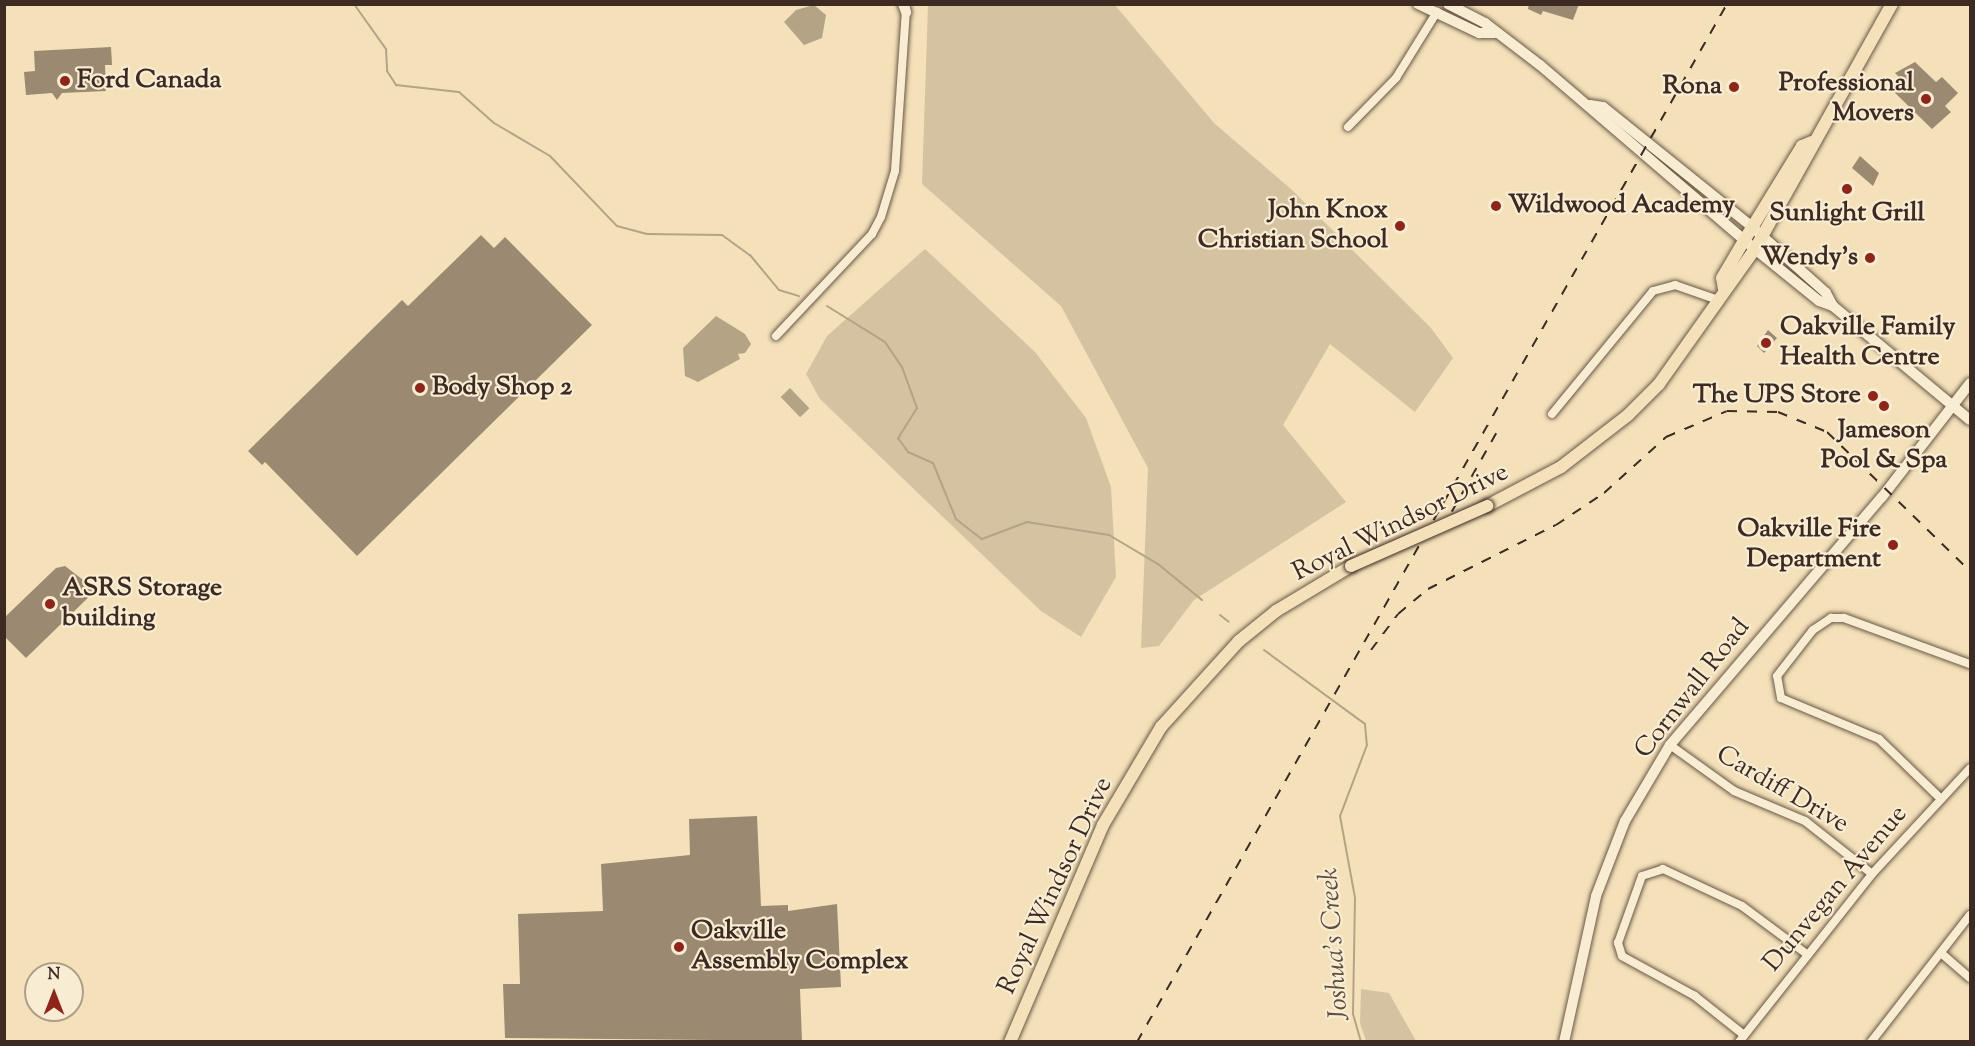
<!DOCTYPE html>
<style>
body{margin:0}
#map{position:relative;width:1975px;height:1046px;overflow:hidden;background:#f4e1b9;font-family:"Sorts Mill Goudy",serif}
div>[style]{position:absolute}
.green>*{inset:0;background:#d5c2a0}
.water>*{inset:0;background:#b5a386;transform-origin:0 0}
.stream>*{height:2px;margin:-1px;padding:0 1px;transform-origin:1px;border-radius:1px;background:#b5a386}
.building>*{inset:0;background:#9c8971}
.roads{filter:drop-shadow(0 0 2px #6a5848) drop-shadow(0 0 2px #6a5848)}
.street>*{height:8px;margin:-4px;padding:0 4px;transform-origin:4px;border-radius:4px;background:#f8ecd2}
.secondary>*{height:10px;margin:-5px;padding:0 5px;transform-origin:5px;border-radius:5px;background:#f8ecd2}
.primary>*{height:12px;margin:-6px;padding:0 6px;transform-origin:6px;border-radius:6px;background:#f4e1b9}
.rail>*{height:2px;margin-top:-1px;transform-origin:0;background:repeating-linear-gradient(90deg,#3c2a23 0 10px,transparent 0 20px)}
.bridges{filter:drop-shadow(0 0 2px #3c2a23) drop-shadow(0 0 2px #3c2a23)}
.primary-bridge>*{height:12px;margin:-6px;padding:0 6px;transform-origin:6px;border-radius:6px;background:#f4e1b9}
.dots>*{width:16px;height:16px;translate:-50% -50%;box-sizing:border-box;border:3px solid #f8ecd2;border-radius:50%}
span{translate:-50% -50%;white-space:nowrap;text-align:center;line-height:1.15;-webkit-text-stroke:4.5px #f8ecd2;paint-order:stroke}
.poi-label{font-size:26px;color:#3c2a23;font-weight:700}
.left{translate:0 -50%;text-align:left}
.right{translate:-100% -50%;text-align:right}
.street-label{font-size:26px;color:#3c2a23}
.water-label{font-size:27px;color:#604e41;font-style:italic}
.frame{position:absolute;inset:0;border:6px solid #3c2a23;pointer-events:none}
.north{position:absolute;left:24px;top:962px;width:60px;height:60px;box-sizing:border-box;background:#f8ecd2;border:2px solid #ad9e8c;border-radius:50%;rotate:0deg;font-size:16px;font-weight:700;line-height:24px;text-align:center;color:#3c2a23}
.north::after{content:'';display:block;margin:auto;width:21px;height:27px;background:#8f2418;clip-path:polygon(50% 0,100% 100%,50% 72%,0 100%)}
</style>
<div id="map">
<div class="green">
<i style="clip-path:polygon(928px 5px,1115px 5px,1214px 123px,1291px 189px,1431px 328px,1453px 358px,1415px 412px,1330px 344px,1283px 425px,1346px 502px,1194px 600px,1159px 646px,1141px 648px,1148px 468px,1061px 306px,922px 184px)"></i>
<i style="clip-path:polygon(925px 249px,1035px 352px,1086px 418px,1111px 487px,1116px 577px,1081px 637px,1041px 611px,820px 399px,806px 374px,827px 336px)"></i>
<i style="clip-path:polygon(1361px 989px,1389px 993px,1416px 1041px,1366px 1041px,1360px 1023px)"></i>
</div>
<div class="water">
<i style="clip-path:polygon(814px 5px,826px 15px,822px 38px,804px 45px,784px 22px,796px 10px)"></i>
<i style="clip-path:polygon(716px 316px,745px 334px,751px 344px,745px 353px,738px 354px,740px 359px,698px 382px,685px 376px,683px 348px)"></i>
<i style="left:790px;top:388px;width:28px;height:13px;rotate:46deg"></i>
</div>
<div class="stream">
<i style="left:354px;top:4px;width:55px;rotate:54.6deg"></i>
<i style="left:386px;top:49px;width:22px;rotate:87deg"></i>
<i style="left:387px;top:71px;width:17px;rotate:57deg"></i>
<i style="left:396px;top:85px;width:63px;rotate:6.3deg"></i>
<i style="left:459px;top:92px;width:47px;rotate:41.5deg"></i>
<i style="left:494px;top:123px;width:65px;rotate:30.5deg"></i>
<i style="left:550px;top:156px;width:97px;rotate:46.3deg"></i>
<i style="left:617px;top:226px;width:31px;rotate:15deg"></i>
<i style="left:647px;top:234px;width:75px;rotate:0.8deg"></i>
<i style="left:722px;top:235px;width:34px;rotate:36deg"></i>
<i style="left:750px;top:255px;width:45px;rotate:50.4deg"></i>
<i style="left:779px;top:290px;width:21px;rotate:17deg"></i>
<i style="left:827px;top:306px;width:68px;rotate:31.8deg"></i>
<i style="left:885px;top:342px;width:30px;rotate:56deg"></i>
<i style="left:902px;top:367px;width:44px;rotate:69.9deg"></i>
<i style="left:917px;top:408px;width:36px;rotate:122deg"></i>
<i style="left:898px;top:438px;width:17px;rotate:54deg"></i>
<i style="left:908px;top:452px;width:27px;rotate:24deg"></i>
<i style="left:933px;top:463px;width:61px;rotate:67.7deg"></i>
<i style="left:956px;top:519px;width:33px;rotate:38deg"></i>
<i style="left:982px;top:539px;width:48px;rotate:-20.7deg"></i>
<i style="left:1027px;top:522px;width:83px;rotate:9deg"></i>
<i style="left:1109px;top:535px;width:57px;rotate:30.6deg"></i>
<i style="left:1158px;top:564px;width:57px;rotate:39.3deg"></i>
<i style="left:1220px;top:615px;width:11px;rotate:38deg"></i>
<i style="left:1264px;top:650px;width:125px;rotate:36.2deg"></i>
<i style="left:1365px;top:724px;width:21px;rotate:85deg"></i>
<i style="left:1367px;top:745px;width:76px;rotate:110.8deg"></i>
<i style="left:1340px;top:816px;width:83px;rotate:79.6deg"></i>
<i style="left:1355px;top:898px;width:116px;rotate:91deg"></i>
<i style="left:1353px;top:1014px;width:29px;rotate:74deg"></i>
</div>
<div class="building">
<i style="clip-path:polygon(1529px 4px,1579px 4px,1573px 20px,1543px 11px,1541px 15px,1528px 9px)"></i>
<i style="clip-path:polygon(111px 47px,112px 65px,105px 65px,106px 91px,62px 93px,57px 100px,52px 93px,26px 95px,24px 72px,35px 71px,34px 51px)"></i>
<i style="clip-path:polygon(1915px 62px,1936px 82px,1942px 77px,1958px 93px,1945px 106px,1951px 112px,1932px 129px,1891px 89px,1901px 79px,1895px 73px)"></i>
<i style="clip-path:polygon(1860px 156px,1879px 173px,1873px 186px,1852px 168px)"></i>
<i style="clip-path:polygon(481px 235px,494px 248px,505px 237px,592px 325px,357px 556px,265px 462px,262px 465px,248px 451px,402px 300px,408px 306px)"></i>
<i style="clip-path:polygon(1768px 330px,1777px 338px,1764px 353px,1757px 346px)"></i>
<i style="clip-path:polygon(65px 566px,96px 590px,26px 658px,4px 636px,4px 618px,56px 568px)"></i>
<i style="clip-path:polygon(757px 816px,761px 906px,788px 905px,788px 911px,837px 904px,841px 987px,800px 989px,802px 1041px,505px 1038px,503px 984px,520px 984px,518px 914px,603px 911px,601px 864px,690px 855px,689px 819px)"></i>
</div>
<div class="roads">
<div class="street">
<i style="left:1348px;top:127px;width:69px;rotate:-45.6deg"></i>
<i style="left:1396px;top:78px;width:78px;rotate:-58.2deg"></i>
<i style="left:776px;top:336px;width:140px;rotate:-46.7deg"></i>
<i style="left:872px;top:234px;width:19px;rotate:-62deg"></i>
<i style="left:881px;top:217px;width:48px;rotate:-73.1deg"></i>
<i style="left:895px;top:171px;width:163px;rotate:-86.1deg"></i>
<i style="left:1552px;top:414px;width:159px;rotate:-50.6deg"></i>
<i style="left:1653px;top:291px;width:23px;rotate:-15deg"></i>
<i style="left:1675px;top:285px;width:46px;rotate:19.2deg"></i>
<i style="left:1670px;top:745px;width:79px;rotate:35.7deg"></i>
<i style="left:1734px;top:791px;width:77px;rotate:22.9deg"></i>
<i style="left:1805px;top:821px;width:85px;rotate:38.3deg"></i>
<i style="left:1940px;top:798px;width:85px;rotate:-136deg"></i>
<i style="left:1879px;top:739px;width:106px;rotate:-157.3deg"></i>
<i style="left:1781px;top:698px;width:22px;rotate:-100deg"></i>
<i style="left:1777px;top:676px;width:58px;rotate:-52deg"></i>
<i style="left:1813px;top:630px;width:22px;rotate:-34deg"></i>
<i style="left:1831px;top:618px;width:13px"></i>
<i style="left:1844px;top:618px;width:134px;rotate:20.1deg"></i>
<i style="left:1941px;top:953px;width:38px;rotate:41deg"></i>
<i style="left:1744px;top:1035px;width:63px;rotate:-141.5deg"></i>
<i style="left:1695px;top:996px;width:83px;rotate:-151.3deg"></i>
<i style="left:1622px;top:956px;width:14px;rotate:-107deg"></i>
<i style="left:1618px;top:943px;width:71px;rotate:-70.3deg"></i>
<i style="left:1642px;top:876px;width:22px;rotate:-18deg"></i>
<i style="left:1663px;top:869px;width:87px;rotate:25.1deg"></i>
<i style="left:1742px;top:906px;width:82px;rotate:36.6deg"></i>
<i style="left:1739px;top:1042px;width:214px;rotate:-51.6deg"></i>
<i style="left:1872px;top:874px;width:144px;rotate:-47.2deg"></i>
<i style="left:1871px;top:1042px;width:161px;rotate:-52.1deg"></i>
</div>
<div class="secondary">
<i style="left:903px;top:4px;width:9px;rotate:69deg"></i>
<i style="left:1418px;top:4px;width:68px;rotate:25.4deg"></i>
<i style="left:1479px;top:33px;width:16px"></i>
<i style="left:1448px;top:4px;width:42px;rotate:27.2deg"></i>
<i style="left:1485px;top:23px;width:69px;rotate:37.4deg"></i>
<i style="left:1540px;top:65px;width:283px;rotate:40.6deg"></i>
<i style="left:1755px;top:249px;width:82px;rotate:39.1deg"></i>
<i style="left:1819px;top:301px;width:15px;rotate:20deg"></i>
<i style="left:1590px;top:105px;width:13px;rotate:9deg"></i>
<i style="left:1603px;top:107px;width:191px;rotate:38.8deg"></i>
<i style="left:1752px;top:227px;width:99px;rotate:41.7deg"></i>
<i style="left:1826px;top:293px;width:15px;rotate:62deg"></i>
<i style="left:1833px;top:306px;width:178px;rotate:39.8deg"></i>
<i style="left:1564px;top:1042px;width:149px;rotate:-77.6deg"></i>
<i style="left:1596px;top:896px;width:80px;rotate:-68.9deg"></i>
<i style="left:1625px;top:821px;width:88px;rotate:-59.4deg"></i>
<i style="left:1670px;top:745px;width:326px;rotate:-49.5deg"></i>
<i style="left:1882px;top:497px;width:144px;rotate:-52.3deg"></i>
</div>
<div class="primary">
<i style="left:1724px;top:289px;width:11px;rotate:-100deg"></i>
<i style="left:1722px;top:278px;width:45px;rotate:-59.5deg"></i>
<i style="left:1745px;top:239px;width:109px;rotate:-58.5deg"></i>
<i style="left:1802px;top:146px;width:11px;rotate:-22deg"></i>
<i style="left:1487px;top:506px;width:84px;rotate:-27.8deg"></i>
<i style="left:1561px;top:467px;width:85px;rotate:-37.8deg"></i>
<i style="left:1628px;top:415px;width:44px;rotate:-45deg"></i>
<i style="left:1659px;top:384px;width:166px;rotate:-54.6deg"></i>
<i style="left:1755px;top:249px;width:281px;rotate:-60.8deg"></i>
<i style="left:1010px;top:1042px;width:236px;rotate:-66.8deg"></i>
<i style="left:1103px;top:825px;width:114px;rotate:-59.4deg"></i>
<i style="left:1161px;top:727px;width:116px;rotate:-47.8deg"></i>
<i style="left:1239px;top:641px;width:48px;rotate:-39deg"></i>
<i style="left:1276px;top:611px;width:87px;rotate:-31deg"></i>
</div>
</div>
<div class="rail">
<i style="left:1442px;top:529px;width:114px;rotate:-60.5deg"></i>
<i style="left:1371px;top:650px;width:45px;rotate:-53.1deg"></i>
<i style="left:1398px;top:614px;width:39px;rotate:-40deg"></i>
<i style="left:1428px;top:589px;width:143px;rotate:-26.6deg"></i>
<i style="left:1556px;top:525px;width:58px;rotate:-33.7deg"></i>
<i style="left:1604px;top:493px;width:84px;rotate:-42.1deg"></i>
<i style="left:1666px;top:437px;width:66px;rotate:-23.1deg"></i>
<i style="left:1727px;top:411px;width:51px;rotate:1.1deg"></i>
<i style="left:1778px;top:412px;width:53px;rotate:22.2deg"></i>
<i style="left:1827px;top:432px;width:199px;rotate:44.2deg"></i>
<i style="left:1137px;top:1042px;width:1194px;rotate:-60.39deg"></i>
</div>
<div class="bridges">
<div class="primary-bridge">
<i style="left:1351px;top:566px;width:149px;rotate:-23.8deg"></i>
</div>
</div>
<div class="dots">
<i style="left:65px;top:81px;background:#8f2418"></i>
<i style="left:1734px;top:87px;background:#8f2418"></i>
<i style="left:1926px;top:99px;background:#8f2418"></i>
<i style="left:1847px;top:189px;background:#8f2418"></i>
<i style="left:1496px;top:206px;background:#8f2418"></i>
<i style="left:1400px;top:226px;background:#8f2418"></i>
<i style="left:1870px;top:258px;background:#8f2418"></i>
<i style="left:1766px;top:343px;background:#8f2418"></i>
<i style="left:420px;top:388px;background:#8f2418"></i>
<i style="left:1873px;top:396px;background:#8f2418"></i>
<i style="left:1884px;top:406px;background:#8f2418"></i>
<i style="left:1893px;top:545px;background:#8f2418"></i>
<i style="left:50px;top:604px;background:#8f2418"></i>
<i style="left:679px;top:947px;background:#8f2418"></i>
</div>
<div class="poi-label">
<span class="left" style="left:77px;top:81px">Ford Canada</span>
<span class="right" style="left:1914px;top:99px">Professional<br>Movers</span>
<span class="right" style="left:1722px;top:87px">Rona</span>
<span class="left" style="left:1508px;top:206px">Wildwood Academy</span>
<span class="right" style="left:1388px;top:226px">John Knox<br>Christian School</span>
<span style="left:1847px;top:214px">Sunlight Grill</span>
<span class="right" style="left:1858px;top:258px">Wendy's</span>
<span class="left" style="left:1780px;top:343px">Oakville Family<br>Health Centre</span>
<span class="left" style="left:432px;top:388px">Body Shop 2</span>
<span class="right" style="left:1861px;top:396px">The UPS Store</span>
<span style="left:1884px;top:446px">Jameson<br>Pool &amp; Spa</span>
<span class="right" style="left:1881px;top:545px">Oakville Fire<br>Department</span>
<span class="left" style="left:62px;top:604px">ASRS Storage<br>building</span>
<span class="left" style="left:691px;top:947px">Oakville<br>Assembly Complex</span>
</div>
<div class="street-label">
<span style="left:1401px;top:523px;rotate:-26deg">Royal Windsor Drive</span>
<span style="left:1693px;top:689px;rotate:-52deg">Cornwall Road</span>
<span style="left:1782px;top:790px;rotate:30deg">Cardiff Drive</span>
<span style="left:1056px;top:886px;rotate:-65deg">Royal Windsor Drive</span>
<span style="left:1836px;top:889px;rotate:-50deg">Dunvegan Avenue</span>
</div>
<div class="water-label">
<span style="left:1335px;top:944px;rotate:-94deg">Joshua's Creek</span>
</div>
<div class="frame"></div>
<div class="north">N</div>
</div>
